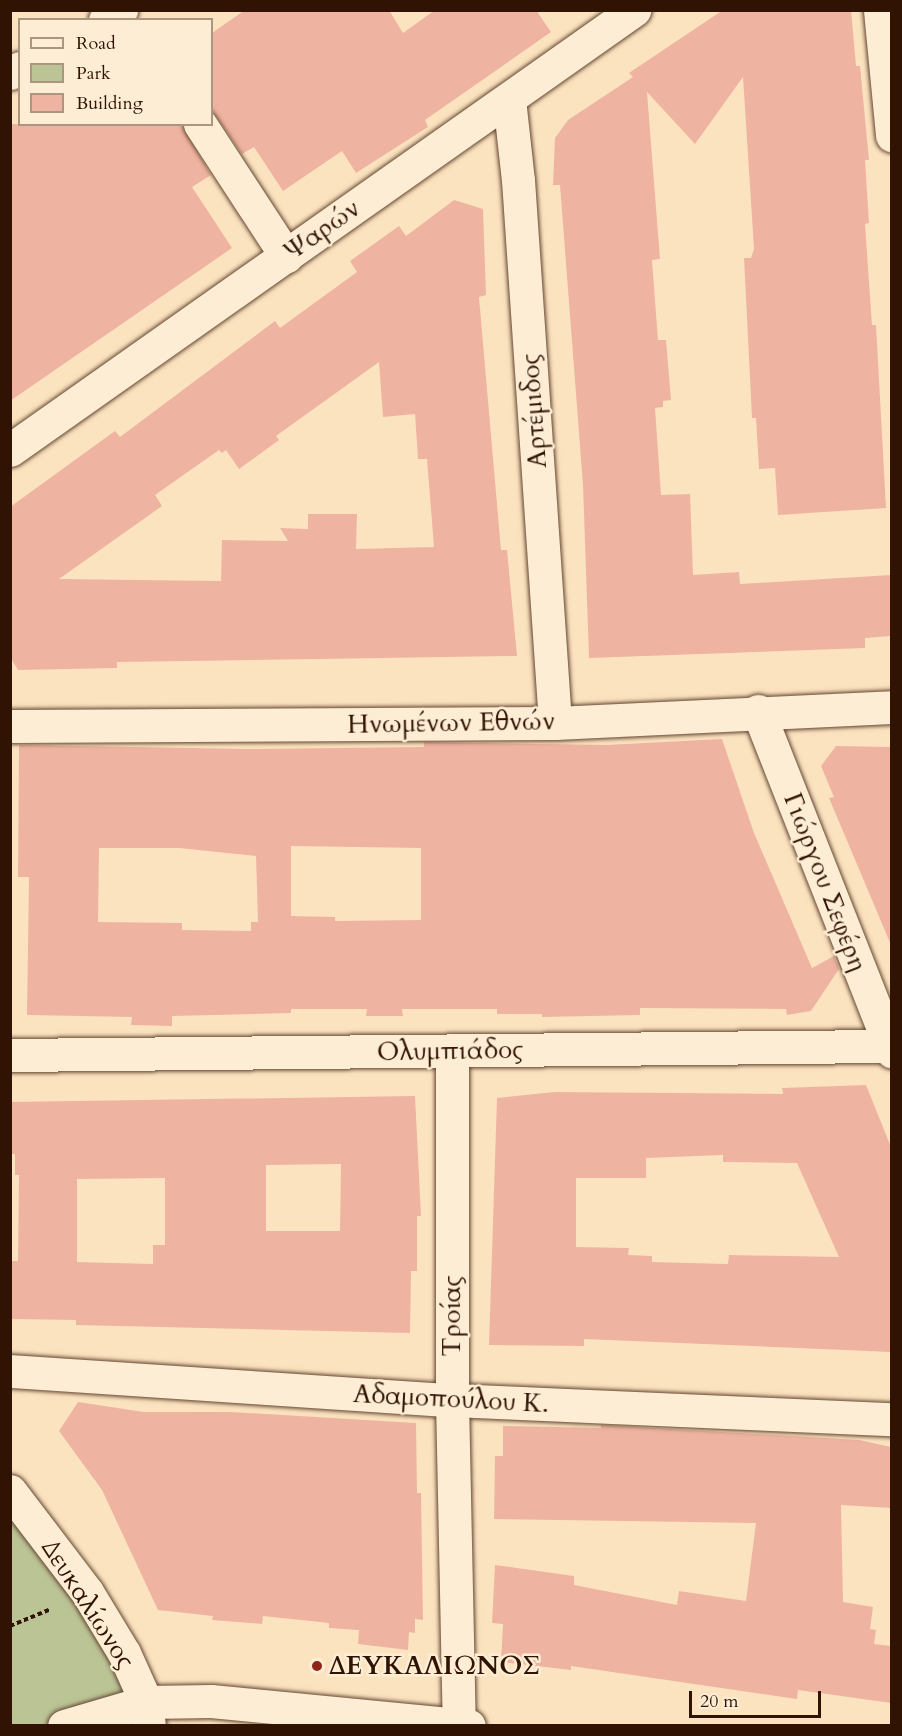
<!DOCTYPE html>
<meta charset="utf-8">
<style>
body{margin:0}
#map{position:relative;width:902px;height:1736px;overflow:hidden;background:#fce3bf;font-family:Cardo,serif}
div>[style]{position:absolute}
.green>*{inset:0;background:#bbc495}
.building>*{inset:0;background:#efb4a1}
.path>*{height:4px;margin-top:-2px;transform-origin:0;background:repeating-linear-gradient(90deg,#311303 0 4.5px,transparent 0 7.5px)}
.roads{filter:drop-shadow(0 0 2px #644732) drop-shadow(0 0 2px #644732)}
.minor>*{height:33px;margin:-16.5px;padding:0 16.5px;transform-origin:16.5px;border-radius:16.5px;background:#fdedd5}
.tertiary>*{height:33px;margin:-16.5px;padding:0 16.5px;transform-origin:16.5px;border-radius:16.5px;background:#fdedd5}
.dots>*{width:16px;height:16px;translate:-50% -50%;box-sizing:border-box;border:3px solid #fdedd5;border-radius:50%}
span{translate:-50% -50%;white-space:nowrap;text-align:center;line-height:1.15;-webkit-text-stroke:5px #fdedd5;paint-order:stroke}
.street-label{font-size:26px;color:#311303}
.poi-label{font-size:26px;color:#311303;font-weight:700}
.left{translate:0 -50%;text-align:left}
.frame{position:absolute;inset:0;border:12px solid #311303;pointer-events:none}
.legend{position:absolute;left:18px;top:18px;width:195px;height:108px;box-sizing:border-box;background:#fdedd5;border:2px solid #ab9681;margin:0;padding:8px 10px;list-style:none;font-size:18px;color:#311303}
.legend li{display:flex;align-items:center;gap:12px;height:30px}
.legend b{width:30px;border:2px solid #ab9681}
.scale{position:absolute;left:689px;top:1691px;width:132px;height:27px;box-sizing:border-box;border:3px solid #311303;border-top:0;padding-left:8px;font-size:18px;line-height:21px;white-space:nowrap;color:#311303;-webkit-text-stroke:4px #fdedd5;paint-order:stroke}
</style>
<div id="map">
<div class="green">
<i style="clip-path:polygon(10px 1491px,146px 1702px,64px 1725px,11px 1725px)"></i>
</div>
<div class="building">
<i style="clip-path:polygon(245px 10px,389px 10px,403px 33px,435px 10px,536px 10px,551px 32px,425px 120px,428px 127px,356px 173px,342px 151px,283px 191px,254px 147px,242px 154px,212px 110px,212px 33px)"></i>
<i style="clip-path:polygon(723px 10px,851px 10px,856px 66px,860px 66px,869px 160px,865px 160px,869px 223px,865px 224px,872px 325px,876px 325px,886px 508px,778px 515px,775px 468px,759px 469px,756px 418px,752px 418px,744px 258px,751px 258px,754px 249px,743px 77px,695px 144px,647px 92px,660px 259px,652px 260px,658px 340px,666px 340px,671px 400px,663px 401px,663px 407px,655px 408px,661px 495px,690px 494px,693px 575px,739px 572px,740px 584px,891px 575px,891px 636px,865px 638px,865px 648px,589px 658px,583px 485px,560px 185px,553px 185px,555px 138px,568px 120px,633px 77px,629px 73px)"></i>
<i style="clip-path:polygon(10px 124px,181px 124px,211px 175px,192px 187px,232px 248px,10px 401px)"></i>
<i style="clip-path:polygon(evenodd,454px 200px,483px 209px,486px 295px,479px 297px,501px 550px,507px 550px,517px 656px,117px 662px,117px 668px,18px 670px,10px 657px,10px 507px,115px 431px,120px 437px,275px 321px,280px 328px,357px 272px,350px 261px,399px 226px,406px 236px,454px 200px,379px 362px,383px 417px,415px 414px,418px 459px,427px 459px,434px 547px,356px 549px,357px 514px,308px 514px,308px 529px,280px 528px,288px 541px,222px 540px,221px 581px,59px 579px,162px 506px,155px 495px,219px 450px,222px 453px,226px 450px,239px 469px,279px 440px,276px 436px,379px 362px)"></i>
<i style="clip-path:polygon(evenodd,722px 739px,754px 833px,812px 968px,834px 956px,839px 969px,811px 1011px,787px 1015px,786px 1009px,640px 1008px,640px 1015px,542px 1017px,542px 1014px,497px 1014px,497px 1009px,402px 1009px,403px 1016px,366px 1016px,367px 1009px,291px 1009px,291px 1013px,172px 1016px,172px 1026px,131px 1025px,132px 1017px,27px 1015px,29px 877px,18px 877px,19px 745px,247px 749px,424px 747px,424px 742px,607px 745px,722px 739px,291px 846px,421px 848px,421px 920px,335px 921px,335px 917px,291px 916px,291px 846px,722px 739px,99px 848px,179px 848px,256px 856px,258px 922px,251px 922px,251px 931px,182px 930px,182px 923px,98px 922px,99px 848px)"></i>
<i style="clip-path:polygon(836px 746px,891px 747px,891px 945px,829px 798px,834px 797px,821px 766px)"></i>
<i style="clip-path:polygon(evenodd,866px 1085px,891px 1147px,891px 1352px,584px 1339px,584px 1346px,489px 1345px,497px 1098px,555px 1092px,783px 1094px,782px 1088px,866px 1085px,723px 1155px,723px 1162px,797px 1163px,839px 1257px,729px 1255px,728px 1264px,652px 1262px,652px 1256px,628px 1255px,629px 1248px,576px 1247px,576px 1178px,646px 1178px,646px 1158px,723px 1155px)"></i>
<i style="clip-path:polygon(evenodd,415px 1096px,421px 1216px,417px 1216px,417px 1271px,411px 1271px,410px 1333px,76px 1325px,76px 1320px,10px 1319px,10px 1261px,18px 1261px,19px 1175px,15px 1175px,15px 1154px,10px 1154px,10px 1102px,415px 1096px,341px 1164px,340px 1231px,266px 1231px,266px 1165px,341px 1164px,415px 1096px,165px 1178px,165px 1245px,153px 1245px,153px 1264px,77px 1262px,77px 1179px,165px 1178px)"></i>
<i style="clip-path:polygon(78px 1402px,144px 1412px,231px 1412px,416px 1423px,417px 1493px,421px 1493px,423px 1620px,415px 1619px,415px 1633px,409px 1632px,408px 1650px,358px 1644px,359px 1630px,329px 1628px,329px 1623px,263px 1616px,262px 1624px,212px 1620px,213px 1616px,158px 1610px,102px 1490px,59px 1431px)"></i>
<i style="clip-path:polygon(601px 1425px,859px 1440px,891px 1447px,891px 1508px,841px 1505px,843px 1602px,873px 1607px,870px 1629px,876px 1630px,874px 1644px,891px 1646px,891px 1703px,798px 1690px,797px 1699px,571px 1666px,571px 1670px,501px 1662px,503px 1624px,492px 1623px,495px 1565px,574px 1576px,574px 1585px,677px 1605px,679px 1591px,746px 1601px,756px 1523px,494px 1519px,495px 1456px,503px 1456px,503px 1426px,601px 1428px)"></i>
</div>
<div class="path">
<i style="left:10px;top:1626px;width:44px;rotate:-22.5deg"></i>
</div>
<div class="roads">
<div class="minor">
<i style="left:880px;top:10px;width:126px;rotate:84.5deg"></i>
<i style="left:105px;top:20px;width:19px;rotate:-32deg"></i>
<i style="left:10px;top:73px;width:11px;rotate:-27deg"></i>
<i style="left:509px;top:99px;width:81px;rotate:83.7deg"></i>
<i style="left:518px;top:180px;width:544px;rotate:86.1deg"></i>
<i style="left:200px;top:124px;width:158px;rotate:56.9deg"></i>
<i style="left:10px;top:450px;width:764px;rotate:-35.19deg"></i>
<i style="left:758px;top:711px;width:366px;rotate:68.5deg"></i>
<i style="left:10px;top:726px;width:545px;rotate:-0.32deg"></i>
<i style="left:555px;top:723px;width:337px;rotate:-2.7deg"></i>
<i style="left:452px;top:1051px;width:349px;rotate:90deg"></i>
<i style="left:452px;top:1400px;width:324px;rotate:88.8deg"></i>
<i style="left:10px;top:1055px;width:879px;rotate:-0.59deg"></i>
<i style="left:10px;top:1371px;width:443px;rotate:3.8deg"></i>
<i style="left:452px;top:1400px;width:440px;rotate:2.5deg"></i>
<i style="left:10px;top:1491px;width:127px;rotate:52.7deg"></i>
<i style="left:87px;top:1592px;width:71px;rotate:58.8deg"></i>
<i style="left:124px;top:1653px;width:54px;rotate:65.8deg"></i>
<i style="left:146px;top:1702px;width:24px;rotate:83deg"></i>
</div>
<div class="tertiary">
<i style="left:64px;top:1726px;width:85px;rotate:-16.3deg"></i>
<i style="left:146px;top:1702px;width:65px;rotate:-0.9deg"></i>
<i style="left:211px;top:1701px;width:259px;rotate:5.5deg"></i>
</div>
</div>
<div class="dots">
<i style="left:317px;top:1666px;background:#8f2418"></i>
</div>
<div class="street-label">
<span style="left:322px;top:230px;rotate:-35deg">Ψαρών</span>
<span style="left:534px;top:411px;rotate:-94deg">Αρτέμιδος</span>
<span style="left:451px;top:723px;rotate:-1deg">Ηνωμένων Εθνών</span>
<span style="left:825px;top:882px;rotate:69deg">Γιώργου Σεφέρη</span>
<span style="left:450px;top:1051px;rotate:-1deg">Ολυμπιάδος</span>
<span style="left:452px;top:1316px;rotate:-90deg">Τροίας</span>
<span style="left:451px;top:1399px;rotate:3deg">Αδαμοπούλου Κ.</span>
<span style="left:88px;top:1604px;rotate:57deg">Δευκαλίωνος</span>
</div>
<div class="poi-label">
<span class="left" style="left:329px;top:1666px">ΔΕΥΚΑΛΙΩΝΟΣ</span>
</div>
<div class="frame"></div>
<ul class="legend">
<li><b style="height:8px;background:#fdedd5"></b>Road</li>
<li><b style="height:16px;background:#bbc495"></b>Park</li>
<li><b style="height:16px;background:#efb4a1"></b>Building</li>
</ul>
<div class="scale">20 m</div>
</div>
